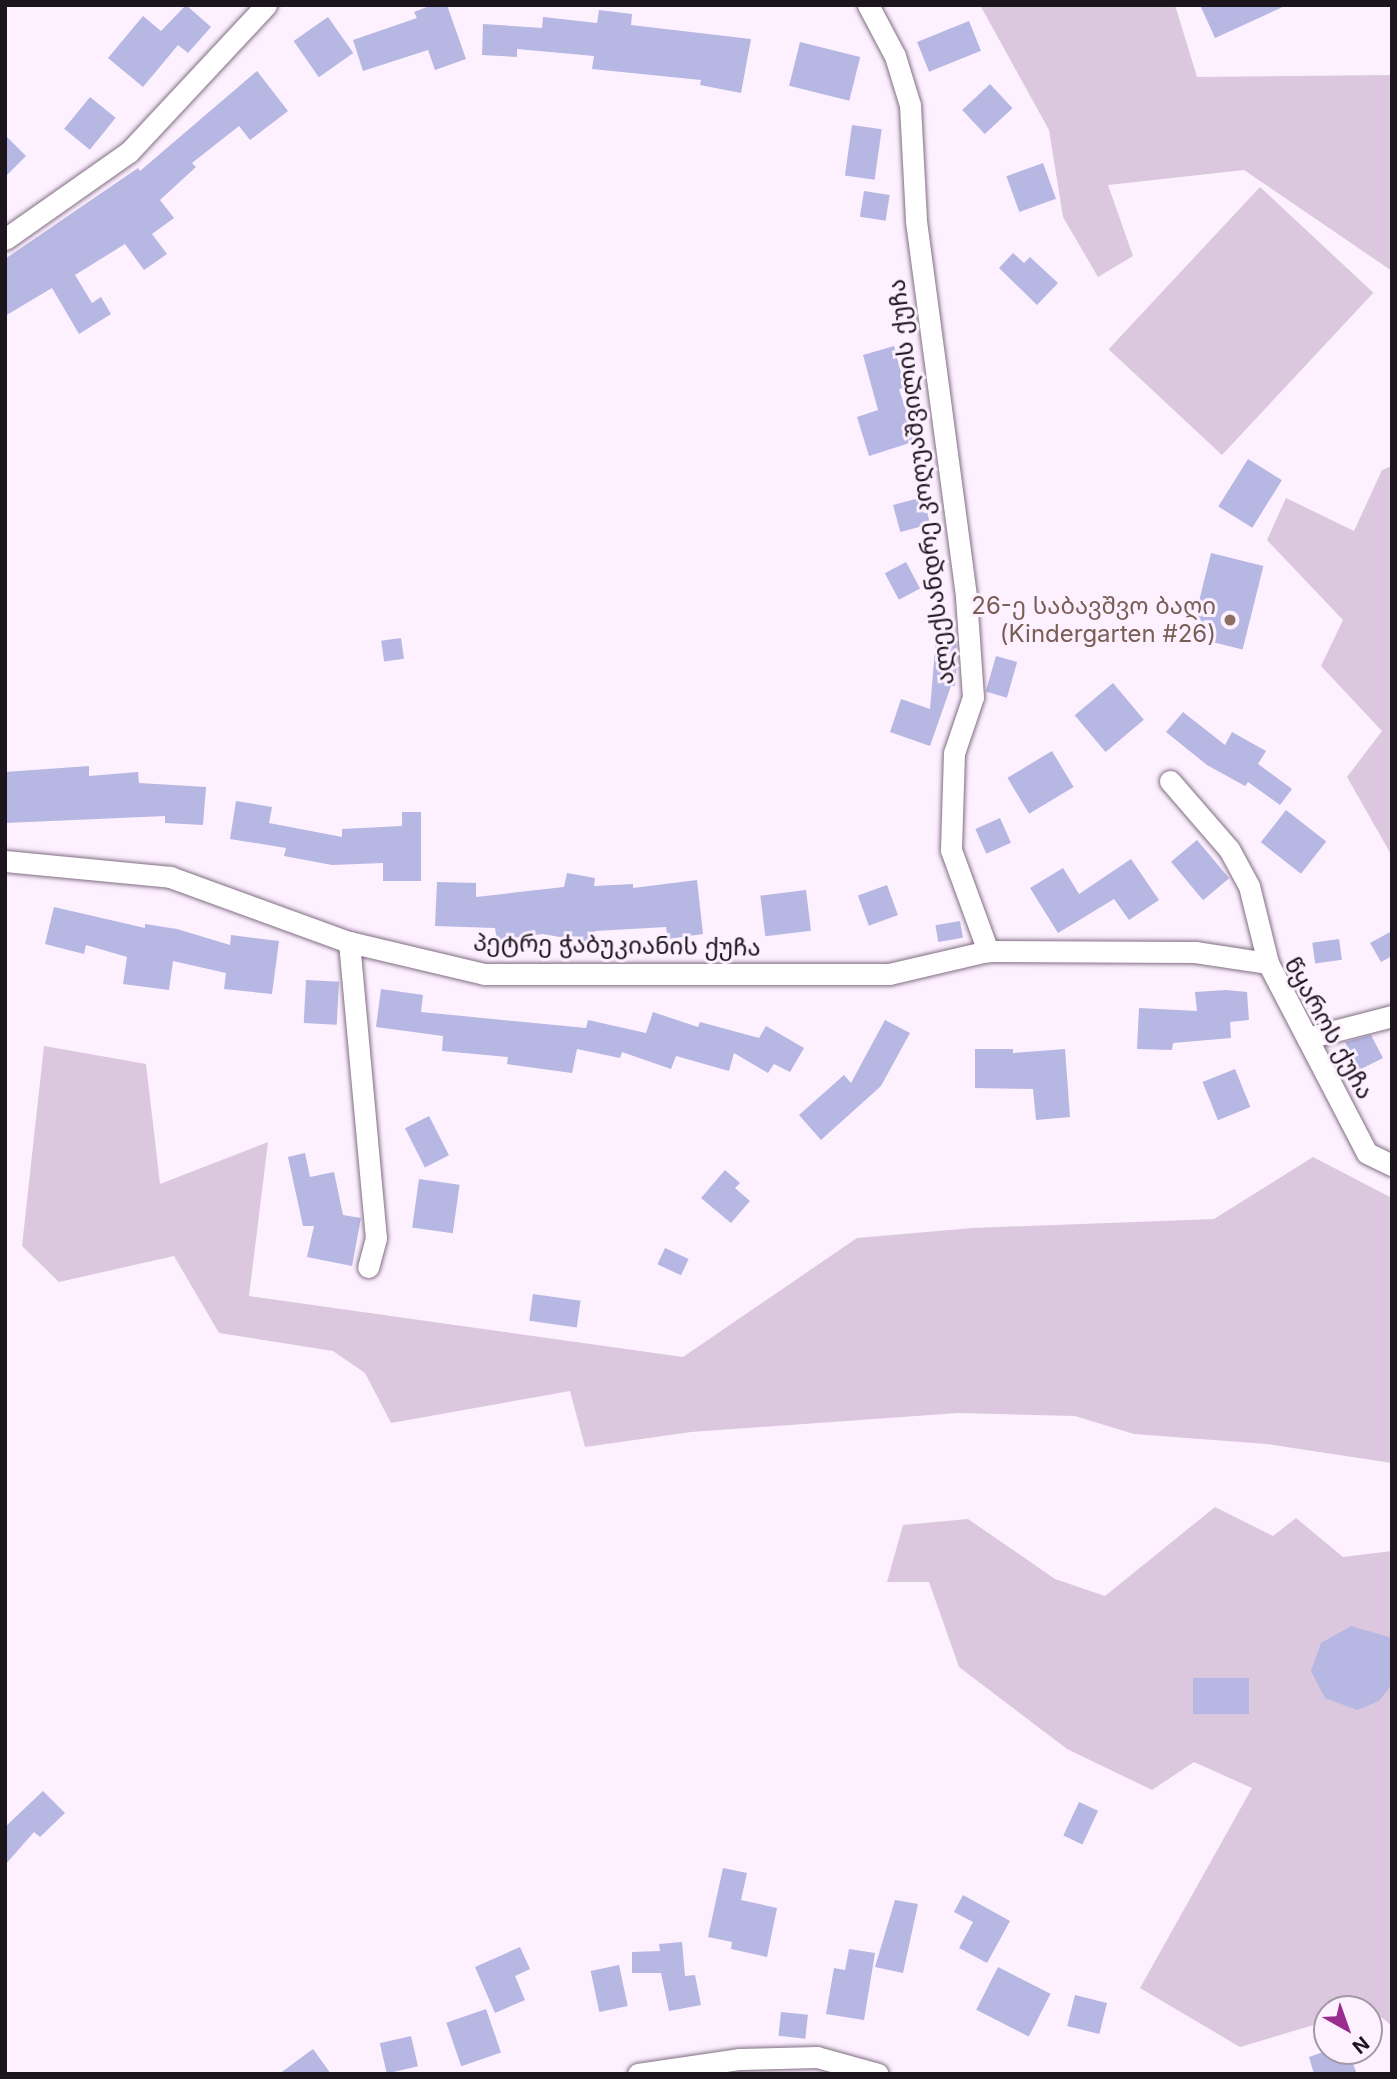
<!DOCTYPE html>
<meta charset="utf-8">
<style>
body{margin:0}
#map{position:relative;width:1397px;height:2079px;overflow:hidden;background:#fdf0ff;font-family:Inter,"Noto Sans Georgian",sans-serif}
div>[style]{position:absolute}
.green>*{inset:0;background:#dbc7de;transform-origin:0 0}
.building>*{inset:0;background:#b6b7e3;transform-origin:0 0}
.roads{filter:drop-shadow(0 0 2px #806e83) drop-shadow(0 0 2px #806e83)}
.minor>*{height:21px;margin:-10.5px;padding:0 10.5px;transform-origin:10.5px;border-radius:10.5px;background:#fff}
.dots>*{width:19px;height:19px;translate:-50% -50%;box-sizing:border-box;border:4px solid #fdf0ff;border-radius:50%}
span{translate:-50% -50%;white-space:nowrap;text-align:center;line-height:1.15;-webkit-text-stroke:6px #fdf0ff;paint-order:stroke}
.street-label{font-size:24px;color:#1c151d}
.education-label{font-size:24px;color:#785e54}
.right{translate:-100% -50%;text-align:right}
.frame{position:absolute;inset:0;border:7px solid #1c151d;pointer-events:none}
.north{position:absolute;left:1313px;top:1995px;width:70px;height:70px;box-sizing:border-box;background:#fdf0ff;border:2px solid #a398a5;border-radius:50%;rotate:140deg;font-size:19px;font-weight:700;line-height:28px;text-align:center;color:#1c151d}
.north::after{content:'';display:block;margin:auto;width:24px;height:32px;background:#982d8f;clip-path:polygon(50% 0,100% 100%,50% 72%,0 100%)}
</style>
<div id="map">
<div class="green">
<i style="clip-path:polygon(980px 5px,1175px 5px,1197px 77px,1392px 75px,1392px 271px,1244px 170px,1108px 185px,1133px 256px,1098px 277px,1063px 217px,1049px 130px)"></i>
<i style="left:1260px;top:187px;width:155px;height:222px;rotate:43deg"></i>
<i style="clip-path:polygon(1392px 466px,1392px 856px,1347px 777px,1382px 731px,1321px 666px,1343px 620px,1267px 540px,1286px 498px,1354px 531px,1382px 470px)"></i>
<i style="clip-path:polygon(44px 1046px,146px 1064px,160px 1184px,268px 1142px,249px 1296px,683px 1357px,857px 1238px,973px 1228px,1214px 1219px,1313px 1157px,1392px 1198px,1392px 1463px,1267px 1444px,1134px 1434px,1075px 1416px,958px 1413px,691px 1432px,585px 1447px,570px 1391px,391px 1423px,365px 1373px,333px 1351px,219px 1333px,174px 1256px,59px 1282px,22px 1246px)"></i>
<i style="clip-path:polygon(1215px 1507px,1273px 1536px,1296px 1518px,1343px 1557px,1392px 1551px,1392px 2026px,1370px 2008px,1327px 2009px,1327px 2021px,1240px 2047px,1140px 1988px,1252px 1788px,1194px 1762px,1152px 1790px,1067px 1749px,959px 1667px,929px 1582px,887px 1582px,903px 1525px,968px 1519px,1055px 1579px,1105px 1596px)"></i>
</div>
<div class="building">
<i style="clip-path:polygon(186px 5px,211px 27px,188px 53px,178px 45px,143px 87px,108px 58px,143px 16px,161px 31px)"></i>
<i style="clip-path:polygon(432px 5px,447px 5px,466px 59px,435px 70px,428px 50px,363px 71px,353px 40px,417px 18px,414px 12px)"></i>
<i style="clip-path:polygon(1200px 5px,1287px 5px,1215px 38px)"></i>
<i style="clip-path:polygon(599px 10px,632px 14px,631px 25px,751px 39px,741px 93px,700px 85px,701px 80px,592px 69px,594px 56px,517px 49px,517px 57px,482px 55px,483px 24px,542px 28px,543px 17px,597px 23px)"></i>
<i style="left:328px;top:17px;width:44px;height:42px;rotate:55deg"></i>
<i style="left:969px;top:21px;width:32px;height:56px;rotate:68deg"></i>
<i style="left:800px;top:42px;width:62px;height:45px;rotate:14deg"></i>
<i style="clip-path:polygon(257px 71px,288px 111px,250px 140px,239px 126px,192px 163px,196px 167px,160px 200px,174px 218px,152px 234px,167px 254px,144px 270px,125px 244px,75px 275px,92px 303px,101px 297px,111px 314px,79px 334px,52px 288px,5px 316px,5px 259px,138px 168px,140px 171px)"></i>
<i style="left:990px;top:84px;width:33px;height:38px;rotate:47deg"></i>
<i style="left:90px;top:97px;width:33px;height:41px;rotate:39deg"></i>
<i style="left:852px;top:125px;width:30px;height:51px;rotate:8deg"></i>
<i style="clip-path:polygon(5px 135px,26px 156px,5px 177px)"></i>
<i style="left:1043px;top:163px;width:38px;height:39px;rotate:70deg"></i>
<i style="left:864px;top:191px;width:26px;height:26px;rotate:9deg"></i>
<i style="clip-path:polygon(1013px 253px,1024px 263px,1030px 257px,1058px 283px,1037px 305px,999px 268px)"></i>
<i style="clip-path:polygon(894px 346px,905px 388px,899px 389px,916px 441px,869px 456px,857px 417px,878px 410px,863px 355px)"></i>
<i style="left:1248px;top:459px;width:40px;height:56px;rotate:32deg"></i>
<i style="left:923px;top:497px;width:28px;height:31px;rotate:75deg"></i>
<i style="left:1211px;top:553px;width:54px;height:86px;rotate:14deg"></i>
<i style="left:906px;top:562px;width:30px;height:24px;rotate:62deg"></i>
<i style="left:401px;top:638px;width:21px;height:20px;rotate:82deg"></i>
<i style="clip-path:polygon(936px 638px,956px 639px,957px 661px,955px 686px,951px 686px,930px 746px,890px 732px,901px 699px,930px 709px)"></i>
<i style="left:996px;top:656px;width:22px;height:37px;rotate:16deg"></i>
<i style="left:1113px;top:683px;width:48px;height:50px;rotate:50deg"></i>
<i style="clip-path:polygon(1183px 712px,1225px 745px,1232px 732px,1266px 751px,1258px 764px,1292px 789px,1280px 805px,1248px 782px,1245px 786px,1207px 765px,1166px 732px)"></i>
<i style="left:1052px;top:751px;width:42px;height:52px;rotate:59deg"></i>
<i style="clip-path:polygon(89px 766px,89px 776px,138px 772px,139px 783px,206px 787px,203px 825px,165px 823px,165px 816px,5px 823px,5px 772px)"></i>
<i style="clip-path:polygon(236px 801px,272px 807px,269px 823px,342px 837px,342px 829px,402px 826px,402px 812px,421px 812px,421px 881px,383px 881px,383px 863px,332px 865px,284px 856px,286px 848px,230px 839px)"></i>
<i style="left:1286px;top:810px;width:51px;height:41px;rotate:38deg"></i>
<i style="left:1000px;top:818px;width:27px;height:27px;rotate:66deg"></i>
<i style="left:1197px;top:840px;width:50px;height:34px;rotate:50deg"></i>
<i style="clip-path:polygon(1131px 859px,1159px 900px,1129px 920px,1114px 899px,1058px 933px,1030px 888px,1063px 868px,1079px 894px)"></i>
<i style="clip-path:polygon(567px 873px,595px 878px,594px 886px,633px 884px,633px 888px,697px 880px,703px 934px,668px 939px,666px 927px,595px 931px,593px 943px,543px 934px,497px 940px,495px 928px,435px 926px,437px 882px,476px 883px,476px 897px,564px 887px)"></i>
<i style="left:887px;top:885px;width:32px;height:31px;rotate:70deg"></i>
<i style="left:806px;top:890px;width:41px;height:46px;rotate:83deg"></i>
<i style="clip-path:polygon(54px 907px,145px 928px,145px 924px,177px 929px,230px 945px,231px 935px,279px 941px,272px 994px,224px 989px,226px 973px,173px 961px,169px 990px,123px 984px,127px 957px,86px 945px,84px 954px,45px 944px)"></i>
<i style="left:960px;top:921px;width:17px;height:25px;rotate:80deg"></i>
<i style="clip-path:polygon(1392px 931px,1392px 956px,1381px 962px,1370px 943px)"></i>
<i style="left:1339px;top:939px;width:21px;height:27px;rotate:82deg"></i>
<i style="left:306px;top:980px;width:33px;height:43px;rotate:3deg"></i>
<i style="clip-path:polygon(381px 989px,423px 995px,421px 1012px,586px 1028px,588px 1020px,646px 1033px,653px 1012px,698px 1027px,700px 1022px,759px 1038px,766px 1026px,804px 1048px,790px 1072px,774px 1064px,768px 1073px,734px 1053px,729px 1071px,676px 1056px,671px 1069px,622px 1052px,620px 1058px,577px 1049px,572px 1073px,507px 1064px,508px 1057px,442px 1051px,443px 1036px,376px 1027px)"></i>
<i style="clip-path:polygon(1226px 990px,1247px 992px,1249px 1020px,1230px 1022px,1231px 1038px,1173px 1043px,1172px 1050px,1137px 1049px,1139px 1008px,1197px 1011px,1195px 992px)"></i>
<i style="clip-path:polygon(885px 1020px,910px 1033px,881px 1086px,821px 1140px,799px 1115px,844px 1075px,851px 1083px)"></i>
<i style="clip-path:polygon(1371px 1035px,1383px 1058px,1359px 1070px,1345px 1042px)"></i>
<i style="clip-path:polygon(975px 1049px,1013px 1049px,1013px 1053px,1065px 1049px,1070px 1117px,1036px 1120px,1033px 1089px,975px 1088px)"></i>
<i style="left:1235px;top:1069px;width:41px;height:35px;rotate:68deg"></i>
<i style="left:429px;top:1116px;width:44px;height:27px;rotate:63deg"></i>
<i style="clip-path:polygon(305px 1153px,310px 1177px,334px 1172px,343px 1215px,361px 1218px,352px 1266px,307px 1257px,314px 1226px,303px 1226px,288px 1157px)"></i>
<i style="clip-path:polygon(725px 1170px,740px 1183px,735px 1188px,750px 1201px,731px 1223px,701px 1198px)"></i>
<i style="left:419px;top:1179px;width:41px;height:49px;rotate:8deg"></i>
<i style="left:665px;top:1248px;width:26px;height:18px;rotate:25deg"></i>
<i style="left:533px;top:1294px;width:48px;height:27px;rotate:8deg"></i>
<i style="clip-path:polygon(1351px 1626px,1392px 1638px,1392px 1684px,1379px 1701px,1357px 1710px,1325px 1698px,1311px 1671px,1321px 1643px)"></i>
<i style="left:1193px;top:1678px;width:56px;height:36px"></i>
<i style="clip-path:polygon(43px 1791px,65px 1813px,40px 1837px,34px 1832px,5px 1865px,5px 1827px)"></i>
<i style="left:1079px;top:1802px;width:21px;height:37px;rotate:25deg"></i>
<i style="clip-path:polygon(723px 1868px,747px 1873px,741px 1900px,777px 1908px,767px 1957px,731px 1949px,732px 1942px,708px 1937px)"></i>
<i style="clip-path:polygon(963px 1895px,1010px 1921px,987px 1963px,959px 1948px,973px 1922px,954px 1912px)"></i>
<i style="clip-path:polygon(895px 1900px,918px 1904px,903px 1973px,875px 1967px)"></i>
<i style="clip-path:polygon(682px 1942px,685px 1976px,695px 1975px,701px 2005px,669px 2011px,661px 1973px,632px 1973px,632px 1952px,660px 1951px,659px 1944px)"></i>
<i style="clip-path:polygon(520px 1947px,530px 1969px,515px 1976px,525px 2000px,495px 2013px,475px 1967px)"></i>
<i style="clip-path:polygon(849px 1949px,875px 1953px,864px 2020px,826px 2014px,834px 1968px,845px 1970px)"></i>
<i style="left:619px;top:1965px;width:42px;height:29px;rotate:78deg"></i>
<i style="left:998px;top:1967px;width:59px;height:48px;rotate:27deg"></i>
<i style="left:1075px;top:1995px;width:33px;height:32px;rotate:14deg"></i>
<i style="left:486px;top:2009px;width:46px;height:42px;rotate:71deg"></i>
<i style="left:781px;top:2012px;width:27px;height:24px;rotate:6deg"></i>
<i style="left:411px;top:2036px;width:31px;height:32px;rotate:77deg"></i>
<i style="clip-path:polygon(313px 2049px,331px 2074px,279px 2074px)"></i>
<i style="clip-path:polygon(1326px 2051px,1348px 2051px,1357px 2074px,1314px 2074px,1309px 2057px)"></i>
</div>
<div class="roads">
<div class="minor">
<i style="left:868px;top:5px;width:58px;rotate:62.1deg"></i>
<i style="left:895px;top:56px;width:51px;rotate:73deg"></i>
<i style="left:910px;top:105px;width:116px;rotate:87deg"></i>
<i style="left:916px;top:221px;width:379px;rotate:82.4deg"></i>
<i style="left:966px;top:597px;width:100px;rotate:86deg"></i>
<i style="left:973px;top:697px;width:59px;rotate:108.7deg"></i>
<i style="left:954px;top:753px;width:97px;rotate:91.8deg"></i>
<i style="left:951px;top:850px;width:108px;rotate:69.9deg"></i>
<i style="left:5px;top:239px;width:151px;rotate:-35.1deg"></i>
<i style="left:129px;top:152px;width:201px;rotate:-47deg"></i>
<i style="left:1170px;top:781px;width:90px;rotate:49.1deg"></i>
<i style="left:1229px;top:849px;width:42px;rotate:61.6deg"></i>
<i style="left:1249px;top:886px;width:79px;rotate:76.1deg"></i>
<i style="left:5px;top:861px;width:166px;rotate:5.5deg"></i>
<i style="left:170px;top:877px;width:190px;rotate:20deg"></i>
<i style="left:349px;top:942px;width:139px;rotate:13.3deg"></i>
<i style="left:484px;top:974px;width:405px"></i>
<i style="left:889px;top:974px;width:102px;rotate:-13.1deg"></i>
<i style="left:988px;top:951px;width:207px;rotate:0.3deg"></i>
<i style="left:1195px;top:952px;width:74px;rotate:8.6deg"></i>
<i style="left:1268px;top:963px;width:214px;rotate:62.5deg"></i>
<i style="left:1367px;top:1153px;width:28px;rotate:26deg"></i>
<i style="left:349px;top:942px;width:297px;rotate:84.8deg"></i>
<i style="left:376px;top:1238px;width:30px;rotate:105deg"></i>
<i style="left:1307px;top:1038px;width:88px;rotate:-14.5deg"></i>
<i style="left:638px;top:2074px;width:103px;rotate:-8.4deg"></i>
<i style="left:740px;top:2059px;width:77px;rotate:-1.5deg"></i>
<i style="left:817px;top:2057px;width:63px;rotate:15.6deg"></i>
</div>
</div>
<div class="dots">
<i style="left:1230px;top:620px;background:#8d6e63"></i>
</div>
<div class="street-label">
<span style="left:921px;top:482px;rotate:-97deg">ალექსანდრე კოღუაშვილის ქუჩა</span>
<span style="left:617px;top:945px;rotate:1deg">პეტრე ჭაბუკიანის ქუჩა</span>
<span style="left:1329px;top:1028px;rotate:61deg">წყაროს ქუჩა</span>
</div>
<div class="education-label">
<span class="right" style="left:1216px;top:620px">26-ე საბავშვო ბაღი<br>(Kindergarten #26)</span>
</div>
<div class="frame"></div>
<div class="north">N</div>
</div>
